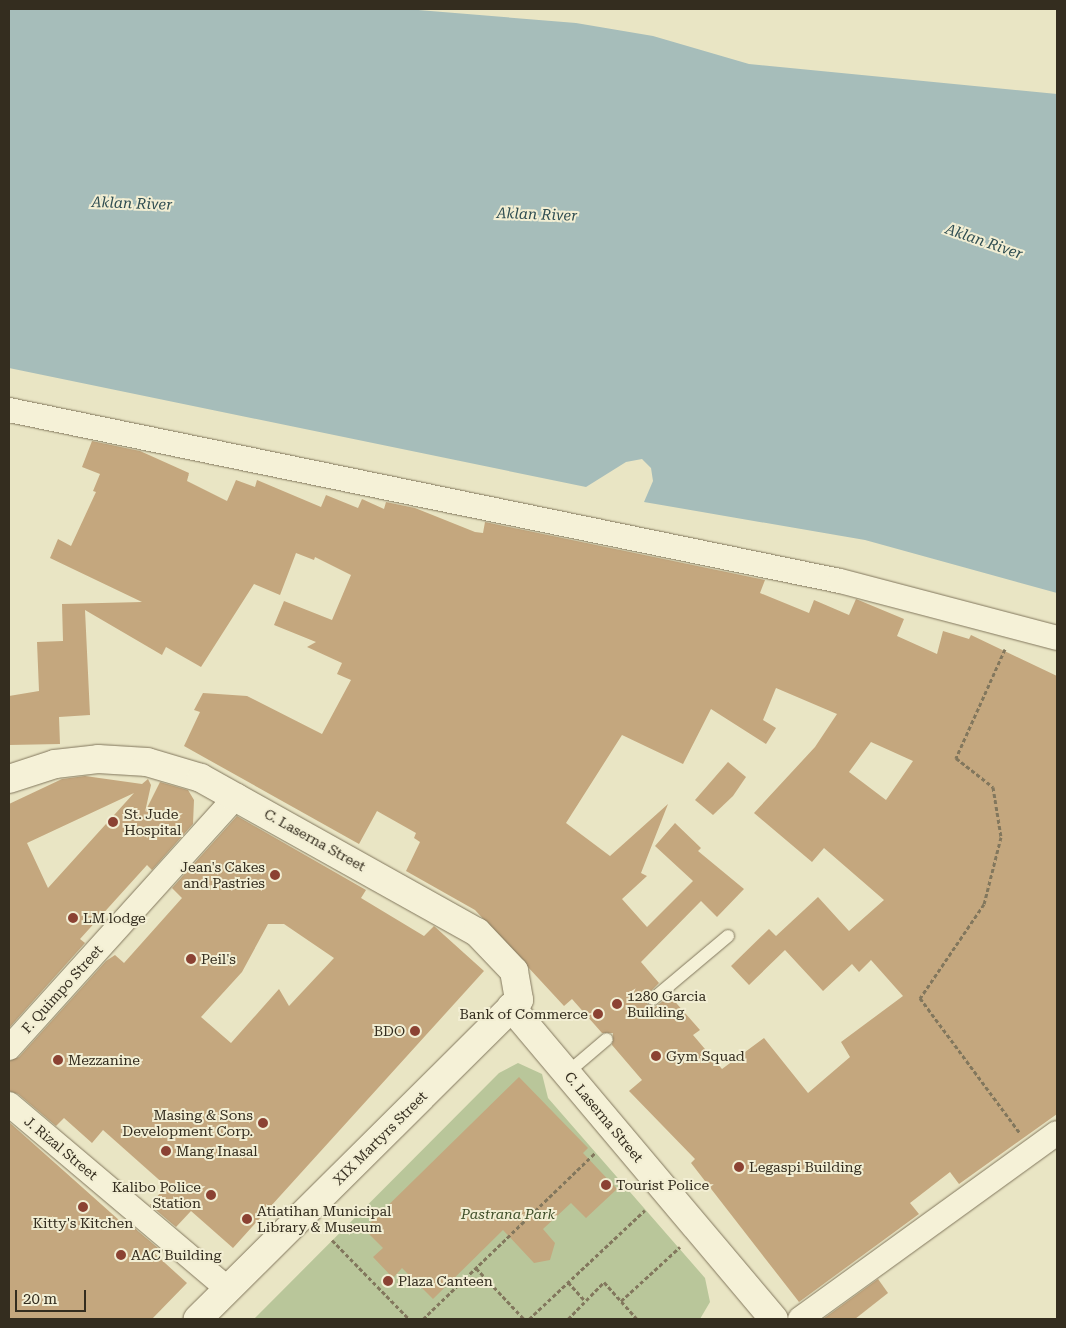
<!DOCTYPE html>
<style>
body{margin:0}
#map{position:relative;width:1066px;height:1328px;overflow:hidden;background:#e9e5c4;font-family:"Roboto Serif",serif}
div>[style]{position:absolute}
.green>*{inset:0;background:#b9c69a}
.water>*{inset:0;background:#a6bdba}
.building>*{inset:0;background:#c4a77e}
.path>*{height:3px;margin-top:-1.5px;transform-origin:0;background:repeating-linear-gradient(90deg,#82775d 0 4px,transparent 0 6.5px)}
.roads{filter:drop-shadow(0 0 1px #82775d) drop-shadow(0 0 1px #82775d)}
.lane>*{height:12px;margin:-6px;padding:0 6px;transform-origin:6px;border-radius:6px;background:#f5f1d7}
.street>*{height:24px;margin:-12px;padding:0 12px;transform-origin:12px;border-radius:12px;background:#f5f1d7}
.secondary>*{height:28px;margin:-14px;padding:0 14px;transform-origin:14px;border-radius:14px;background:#f5f1d7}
.dots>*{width:14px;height:14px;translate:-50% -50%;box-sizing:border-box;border:2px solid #f2eed3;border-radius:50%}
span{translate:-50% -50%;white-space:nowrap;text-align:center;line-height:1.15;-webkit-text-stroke:4px #f2eed3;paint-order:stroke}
.poi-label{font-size:14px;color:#342d1f}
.left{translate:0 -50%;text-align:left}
.right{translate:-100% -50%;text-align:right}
.street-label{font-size:14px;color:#342d1f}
.park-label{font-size:14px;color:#3e4e28;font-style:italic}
.water-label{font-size:15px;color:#304e52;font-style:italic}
.frame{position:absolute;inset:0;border:10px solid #342d1f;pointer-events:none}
.scale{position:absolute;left:15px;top:1290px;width:71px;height:22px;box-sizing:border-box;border:2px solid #342d1f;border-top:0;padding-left:6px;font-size:15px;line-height:18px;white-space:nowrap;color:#342d1f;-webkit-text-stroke:4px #f2eed3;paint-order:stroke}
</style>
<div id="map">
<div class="green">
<i style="clip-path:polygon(518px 1063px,542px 1074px,548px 1098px,705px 1278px,710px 1302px,700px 1319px,254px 1319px,499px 1073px)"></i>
</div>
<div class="water">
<i style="clip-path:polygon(9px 9px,406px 9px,576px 23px,653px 36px,749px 64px,1057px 94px,1057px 593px,865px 540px,644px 502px,653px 481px,651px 468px,642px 459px,626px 462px,586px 487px,9px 368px)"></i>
</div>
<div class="building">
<i style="clip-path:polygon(evenodd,92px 441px,140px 451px,189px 473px,187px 481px,227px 501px,236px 480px,255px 487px,257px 480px,321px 507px,326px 495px,358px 508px,362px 499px,384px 509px,386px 502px,415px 508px,475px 532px,483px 533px,485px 522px,765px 580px,760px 593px,809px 613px,814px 600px,849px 615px,856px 599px,904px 619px,897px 636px,937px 654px,943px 631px,969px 639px,971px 635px,1057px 676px,1057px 1114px,959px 1184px,950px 1172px,910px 1203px,919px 1214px,799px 1302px,691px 1163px,695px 1159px,629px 1091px,642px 1080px,612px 1045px,613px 1033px,602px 1033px,572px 999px,564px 1006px,475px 910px,406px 871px,420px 842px,414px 838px,416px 833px,377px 811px,359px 844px,184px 746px,200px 712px,194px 710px,203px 693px,247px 696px,322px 734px,351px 680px,337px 674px,342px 663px,307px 647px,316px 642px,274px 625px,284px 601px,332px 620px,351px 575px,315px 557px,314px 560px,296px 553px,280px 595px,254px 584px,201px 667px,166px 647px,162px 655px,85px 610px,90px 715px,59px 717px,60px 744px,9px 745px,9px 696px,39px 691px,37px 642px,63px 641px,62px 604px,142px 602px,50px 558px,58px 539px,71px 546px,96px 492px,93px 491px,100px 474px,82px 467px,92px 441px,776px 688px,837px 714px,815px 747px,754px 813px,812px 862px,824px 848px,884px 900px,849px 931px,818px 897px,776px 936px,769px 929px,731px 966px,749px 985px,785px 950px,823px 991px,852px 964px,859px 972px,871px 960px,903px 996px,841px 1042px,850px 1057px,808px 1093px,764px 1038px,722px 1069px,693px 1035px,700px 1030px,670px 996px,655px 1007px,647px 1004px,646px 996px,659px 983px,641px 962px,701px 901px,717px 917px,744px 889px,698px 851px,701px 848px,675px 823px,655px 846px,693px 881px,647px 927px,622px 899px,647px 876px,641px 873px,668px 804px,610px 856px,566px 823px,622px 735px,683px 764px,711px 709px,766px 744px,776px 728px,763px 720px,776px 688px,92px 441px,871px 742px,913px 761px,886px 800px,849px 772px,871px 742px)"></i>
<i style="clip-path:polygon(728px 762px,746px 777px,733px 796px,713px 815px,695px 800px)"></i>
<i style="clip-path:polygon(evenodd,85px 776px,142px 784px,148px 779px,151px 785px,145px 812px,160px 782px,188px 790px,194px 800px,193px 824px,152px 870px,147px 865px,80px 939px,85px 943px,9px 1028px,9px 804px,62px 779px,85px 776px,134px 793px,48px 888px,27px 843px,134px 793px)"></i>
<i style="clip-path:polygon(evenodd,237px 816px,366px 890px,361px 898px,424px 936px,434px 926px,484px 971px,233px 1248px,191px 1211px,176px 1227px,150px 1205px,166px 1186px,103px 1130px,92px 1143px,64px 1118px,56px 1126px,18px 1094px,9px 1091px,9px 1061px,19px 1057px,106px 961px,115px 955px,124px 963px,182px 898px,172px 888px,237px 816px,268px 924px,284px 924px,334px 958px,289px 1006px,279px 989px,231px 1043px,201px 1017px,242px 972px,268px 924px)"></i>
<i style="clip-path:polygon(519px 1077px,588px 1148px,583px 1153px,617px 1189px,586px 1218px,571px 1203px,543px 1229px,555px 1243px,550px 1260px,534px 1263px,503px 1230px,433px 1299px,402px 1268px,393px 1278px,373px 1257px,383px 1248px,364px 1229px)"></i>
<i style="clip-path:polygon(9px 1122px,129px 1229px,132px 1226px,158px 1248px,154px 1253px,187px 1283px,152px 1319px,9px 1319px)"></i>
<i style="clip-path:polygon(878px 1279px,888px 1293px,855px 1319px,823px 1319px)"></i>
</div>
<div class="path">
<i style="left:1005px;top:649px;width:120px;rotate:114.2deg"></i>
<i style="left:956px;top:758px;width:47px;rotate:38.1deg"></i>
<i style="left:993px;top:787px;width:51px;rotate:80.9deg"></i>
<i style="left:1001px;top:837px;width:69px;rotate:104.2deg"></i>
<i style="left:984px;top:904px;width:114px;rotate:124.2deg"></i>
<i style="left:920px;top:998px;width:167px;rotate:53.5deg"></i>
<i style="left:332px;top:1240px;width:110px;rotate:45.7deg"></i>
<i style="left:476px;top:1268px;width:70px;rotate:46.7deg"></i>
<i style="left:568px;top:1282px;width:24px;rotate:48deg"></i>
<i style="left:621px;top:1301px;width:80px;rotate:-42.5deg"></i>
<i style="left:423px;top:1319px;width:239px;rotate:-44deg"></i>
<i style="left:529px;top:1319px;width:159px;rotate:-43.2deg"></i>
<i style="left:568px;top:1319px;width:52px;rotate:-45.8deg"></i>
<i style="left:604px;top:1282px;width:50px;rotate:48.3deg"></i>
</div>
<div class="roads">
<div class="lane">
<i style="left:653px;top:999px;width:98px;rotate:-40deg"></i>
<i style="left:567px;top:1073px;width:52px;rotate:-40.4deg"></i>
</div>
<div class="street">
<i style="left:9px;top:410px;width:848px;rotate:11.63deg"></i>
<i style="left:840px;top:581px;width:224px;rotate:14.7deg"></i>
<i style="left:9px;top:1048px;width:340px;rotate:-47.9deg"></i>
<i style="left:9px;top:1104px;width:287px;rotate:40.2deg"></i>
<i style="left:800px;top:1319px;width:317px;rotate:-35.9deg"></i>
</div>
<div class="secondary">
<i style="left:9px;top:779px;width:48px;rotate:-18.1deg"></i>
<i style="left:55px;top:764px;width:43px;rotate:-6.6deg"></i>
<i style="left:98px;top:759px;width:49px;rotate:3.5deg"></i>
<i style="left:147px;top:762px;width:56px;rotate:16.5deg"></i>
<i style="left:201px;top:778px;width:316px;rotate:29.2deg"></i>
<i style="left:477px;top:932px;width:54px;rotate:46.5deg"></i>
<i style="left:514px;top:971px;width:29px;rotate:80deg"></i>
<i style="left:519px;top:1000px;width:453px;rotate:135.2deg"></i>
<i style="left:511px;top:1007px;width:408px;rotate:49.9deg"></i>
</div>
</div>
<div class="dots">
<i style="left:113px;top:822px;background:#8b4233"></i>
<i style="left:275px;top:875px;background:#8b4233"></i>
<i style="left:73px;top:918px;background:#8b4233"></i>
<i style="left:191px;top:959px;background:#8b4233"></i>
<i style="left:617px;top:1004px;background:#8b4233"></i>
<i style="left:598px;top:1014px;background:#8b4233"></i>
<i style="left:415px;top:1031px;background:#8b4233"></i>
<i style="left:656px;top:1056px;background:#8b4233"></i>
<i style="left:58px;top:1060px;background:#8b4233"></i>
<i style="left:263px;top:1123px;background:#8b4233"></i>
<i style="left:166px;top:1151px;background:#8b4233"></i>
<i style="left:739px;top:1167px;background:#8b4233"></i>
<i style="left:606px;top:1185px;background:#8b4233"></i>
<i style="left:211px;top:1195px;background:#8b4233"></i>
<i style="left:83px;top:1207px;background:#8b4233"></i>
<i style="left:247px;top:1219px;background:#8b4233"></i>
<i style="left:121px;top:1255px;background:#8b4233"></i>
<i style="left:388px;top:1281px;background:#8b4233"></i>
</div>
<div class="poi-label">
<span class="left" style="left:124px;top:822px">St. Jude<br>Hospital</span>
<span class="right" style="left:265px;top:875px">Jean's Cakes<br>and Pastries</span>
<span class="left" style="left:83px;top:918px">LM lodge</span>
<span class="left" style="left:201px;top:959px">Peil's</span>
<span class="left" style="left:627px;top:1004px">1280 Garcia<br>Building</span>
<span class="right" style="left:588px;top:1014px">Bank of Commerce</span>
<span class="right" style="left:405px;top:1031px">BDO</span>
<span class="left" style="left:666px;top:1056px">Gym Squad</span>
<span class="left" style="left:68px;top:1060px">Mezzanine</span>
<span class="right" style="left:253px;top:1123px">Masing &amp; Sons<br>Development Corp.</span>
<span class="left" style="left:176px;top:1151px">Mang Inasal</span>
<span class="left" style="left:749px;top:1167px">Legaspi Building</span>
<span class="left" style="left:616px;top:1185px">Tourist Police</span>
<span class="right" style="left:201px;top:1195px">Kalibo Police<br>Station</span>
<span class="left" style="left:257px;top:1219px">Atiatihan Municipal<br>Library &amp; Museum</span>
<span style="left:83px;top:1223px">Kitty's Kitchen</span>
<span class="left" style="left:131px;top:1255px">AAC Building</span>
<span class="left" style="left:398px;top:1281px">Plaza Canteen</span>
</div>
<div class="street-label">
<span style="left:315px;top:840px;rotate:29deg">C. Laserna Street</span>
<span style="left:62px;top:989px;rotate:-48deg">F. Quimpo Street</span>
<span style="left:604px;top:1117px;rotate:50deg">C. Laserna Street</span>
<span style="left:380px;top:1138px;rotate:-45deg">XIX Martyrs Street</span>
<span style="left:61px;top:1148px;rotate:40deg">J. Rizal Street</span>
</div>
<div class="park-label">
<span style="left:508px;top:1214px">Pastrana Park</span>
</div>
<div class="water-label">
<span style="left:132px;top:204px;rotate:2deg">Aklan River</span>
<span style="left:537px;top:215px;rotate:2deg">Aklan River</span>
<span style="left:984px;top:242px;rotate:19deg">Aklan River</span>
</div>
<div class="frame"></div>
<div class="scale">20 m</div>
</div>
